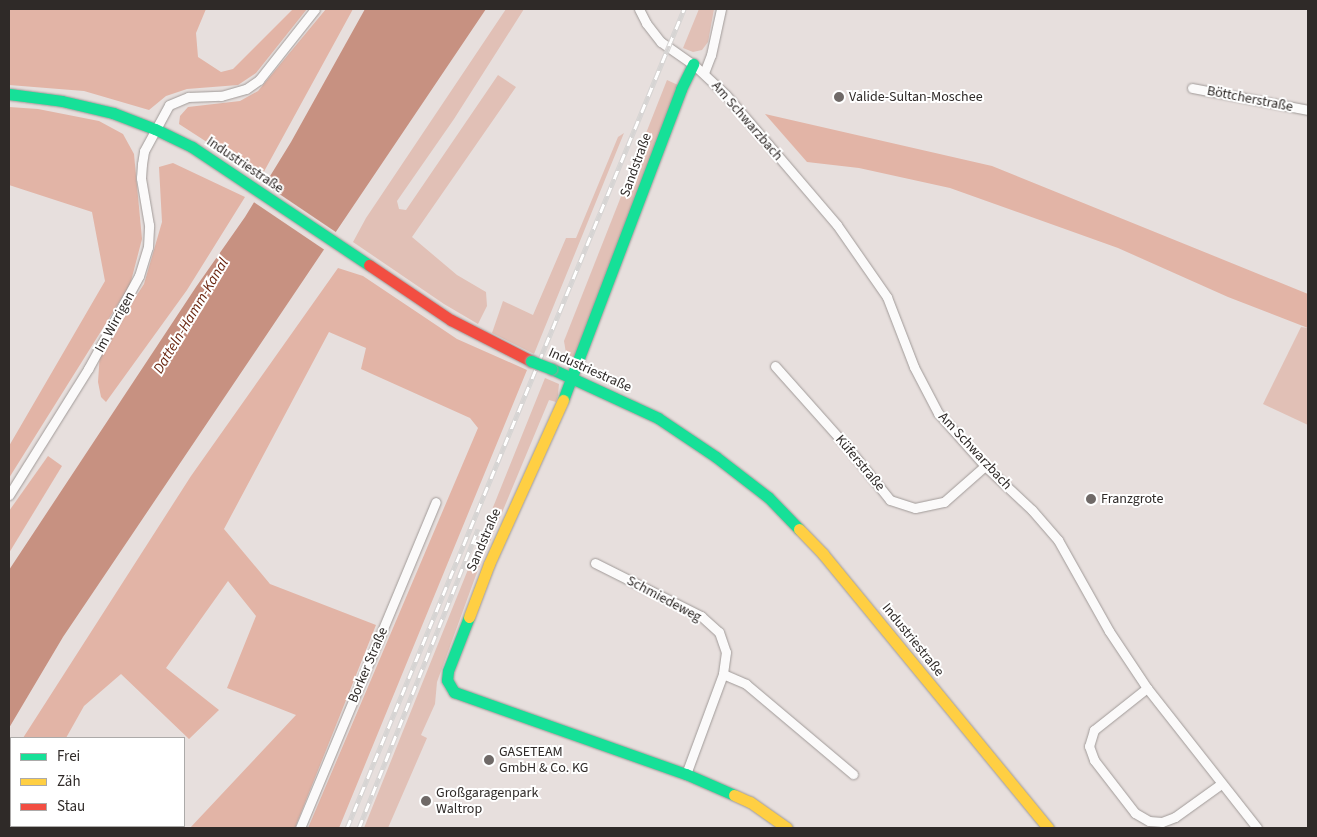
<!DOCTYPE html>
<meta charset="utf-8">
<style>
body{margin:0}
#map{position:relative;width:1317px;height:837px;overflow:hidden;background:#e7dfdd;font-family:"Source Sans 3",sans-serif}
div>[style]{position:absolute}
.green>*{inset:0;background:#e1c0b6}
.forest>*{inset:0;background:#e2b4a6}
.water>*{inset:0;background:#c79181}
.pier>*{inset:0;background:#e7dfdd;transform-origin:0 0}
.roads{filter:drop-shadow(0 0 1px #a09a98) drop-shadow(0 0 1px #a09a98)}
.street>*{height:9px;margin:-4.5px;padding:0 4.5px;transform-origin:4.5px;border-radius:4.5px;background:#fbfafa}
.fast>*{height:11px;margin:-5.5px;padding:0 5.5px;transform-origin:5.5px;border-radius:5.5px;background:#16e098}
.slow>*{height:11px;margin:-5.5px;padding:0 5.5px;transform-origin:5.5px;border-radius:5.5px;background:#ffcf43}
.jam>*{height:11px;margin:-5.5px;padding:0 5.5px;transform-origin:5.5px;border-radius:5.5px;background:#f24e42}
.rail>*{height:5px;margin-top:-2.5px;transform-origin:0;background:repeating-linear-gradient(90deg,#fff 0 9px,#d6d4d3 0 18px);box-sizing:border-box;border-block:1px solid #d6d4d3}
.bridges{filter:drop-shadow(0 0 1px #a09a98) drop-shadow(0 0 1px #a09a98)}
.fast-bridge>*{height:11px;margin:-5.5px;padding:0 5.5px;transform-origin:5.5px;border-radius:5.5px;background:#16e098}
.dots>*{width:14px;height:14px;translate:-50% -50%;box-sizing:border-box;border:2px solid #fff;border-radius:50%}
span{translate:-50% -50%;white-space:nowrap;text-align:center;line-height:1.15;-webkit-text-stroke:4px #fff;paint-order:stroke}
.poi-label{font-size:14px;color:#2f2a28}
.left{translate:0 -50%;text-align:left}
.street-label{font-size:14px;color:#2f2a28}
.water-label{font-size:15px;color:#6a250f;font-style:italic}
.frame{position:absolute;inset:0;border:10px solid #2f2a28;pointer-events:none}
.legend{position:absolute;left:10px;top:737px;width:175px;height:90px;box-sizing:border-box;background:#fff;border:1px solid #acaaa9;margin:0;padding:6px 9px;list-style:none;font-size:15px;color:#2f2a28}
.legend li{display:flex;align-items:center;gap:10px;height:25px}
.legend b{width:25px;border:1px solid #acaaa9}
</style>
<div id="map">
<div class="green">
<i style="clip-path:polygon(506px 9px,524px 9px,454px 119px,397px 201px,399px 209px,406px 210px,498px 75px,516px 87px,412px 237px,457px 275px,486px 292px,487px 306px,478px 324px,444px 304px,353px 242px,366px 218px)"></i>
<i style="clip-path:polygon(699px 9px,714px 9px,708px 42px,702px 50px,693px 52px,683px 48px)"></i>
<i style="clip-path:polygon(667px 80px,678px 85px,579px 349px,568px 365px,564px 341px)"></i>
<i style="clip-path:polygon(624px 133px,534px 354px,492px 333px,503px 301px,533px 315px,566px 238px,576px 238px,618px 137px)"></i>
<i style="clip-path:polygon(1301px 327px,1308px 328px,1308px 425px,1263px 404px)"></i>
<i style="clip-path:polygon(545px 378px,559px 384px,558px 395px,556px 402px,549px 400px,476px 575px,437px 682px,435px 704px,421px 735px,427px 738px,388px 828px,364px 828px)"></i>
</div>
<div class="forest">
<i style="clip-path:polygon(9px 9px,206px 9px,196px 33px,198px 57px,221px 72px,233px 69px,293px 9px,307px 9px,256px 73px,238px 85px,187px 89px,166px 96px,149px 110px,84px 91px,9px 85px)"></i>
<i style="clip-path:polygon(326px 9px,353px 9px,261px 177px,179px 124px,180px 116px,188px 107px,240px 101px,258px 91px)"></i>
<i style="clip-path:polygon(9px 107px,38px 109px,99px 121px,123px 134px,134px 154px,142px 239px,130px 285px,9px 478px,9px 446px,105px 281px,92px 212px,9px 185px)"></i>
<i style="clip-path:polygon(765px 114px,992px 166px,1308px 294px,1308px 328px,1228px 297px,1118px 248px,950px 188px,859px 168px,807px 162px)"></i>
<i style="clip-path:polygon(173px 163px,245px 197px,187px 290px,106px 402px,101px 397px,98px 382px,100px 352px,144px 284px,162px 222px,159px 167px)"></i>
<i style="clip-path:polygon(338px 268px,363px 276px,457px 339px,527px 370px,339px 828px,308px 828px,478px 428px,470px 418px,361px 369px,366px 348px,329px 332px,224px 529px,270px 584px,376px 625px,295px 828px,190px 828px,296px 715px,227px 688px,256px 616px,228px 581px,166px 668px,219px 710px,189px 739px,121px 674px,84px 706px,66px 738px,23px 738px,191px 476px)"></i>
<i style="clip-path:polygon(48px 456px,62px 466px,9px 553px,9px 511px)"></i>
</div>
<div class="water">
<i style="clip-path:polygon(365px 9px,486px 9px,63px 637px,9px 728px,9px 570px,196px 287px,245px 217px,291px 142px)"></i>
</div>
<div class="pier">
<i style="left:263px;top:183px;width:90px;height:21px;rotate:34deg"></i>
</div>
<div class="roads">
<div class="street">
<i style="left:639px;top:9px;width:16px;rotate:63deg"></i>
<i style="left:646px;top:23px;width:24px;rotate:52deg"></i>
<i style="left:661px;top:42px;width:39px;rotate:35deg"></i>
<i style="left:693px;top:64px;width:45px;rotate:43.2deg"></i>
<i style="left:726px;top:95px;width:171px;rotate:49.5deg"></i>
<i style="left:837px;top:225px;width:88px;rotate:55.2deg"></i>
<i style="left:887px;top:297px;width:75px;rotate:68.9deg"></i>
<i style="left:914px;top:367px;width:52px;rotate:62.4deg"></i>
<i style="left:938px;top:413px;width:71px;rotate:48.4deg"></i>
<i style="left:985px;top:466px;width:64px;rotate:43.1deg"></i>
<i style="left:1032px;top:510px;width:40px;rotate:49deg"></i>
<i style="left:1058px;top:540px;width:104px;rotate:60.7deg"></i>
<i style="left:1109px;top:631px;width:69px;rotate:56.3deg"></i>
<i style="left:1147px;top:688px;width:178px;rotate:51.8deg"></i>
<i style="left:704px;top:73px;width:19px;rotate:-69deg"></i>
<i style="left:711px;top:55px;width:47px;rotate:-77.7deg"></i>
<i style="left:1192px;top:88px;width:118px;rotate:10.7deg"></i>
<i style="left:775px;top:366px;width:111px;rotate:48.3deg"></i>
<i style="left:849px;top:449px;width:65px;rotate:51.2deg"></i>
<i style="left:890px;top:500px;width:26px;rotate:18deg"></i>
<i style="left:915px;top:508px;width:30px;rotate:-12deg"></i>
<i style="left:944px;top:502px;width:55px;rotate:-41.3deg"></i>
<i style="left:9px;top:495px;width:149px;rotate:-57.9deg"></i>
<i style="left:88px;top:369px;width:106px;rotate:-61.3deg"></i>
<i style="left:139px;top:276px;width:30px;rotate:-73deg"></i>
<i style="left:148px;top:247px;width:22px;rotate:-87deg"></i>
<i style="left:149px;top:225px;width:48px;rotate:-99.7deg"></i>
<i style="left:141px;top:178px;width:14px;rotate:-86deg"></i>
<i style="left:142px;top:164px;width:13px;rotate:-81deg"></i>
<i style="left:144px;top:151px;width:52px;rotate:-61.5deg"></i>
<i style="left:169px;top:105px;width:21px;rotate:-23deg"></i>
<i style="left:188px;top:97px;width:33px;rotate:-2deg"></i>
<i style="left:221px;top:96px;width:26px;rotate:-16deg"></i>
<i style="left:246px;top:89px;width:16px;rotate:-35deg"></i>
<i style="left:259px;top:80px;width:90px;rotate:-51.7deg"></i>
<i style="left:595px;top:563px;width:119px;rotate:26.6deg"></i>
<i style="left:701px;top:616px;width:24px;rotate:42deg"></i>
<i style="left:719px;top:632px;width:21px;rotate:71deg"></i>
<i style="left:726px;top:652px;width:22px;rotate:98deg"></i>
<i style="left:723px;top:674px;width:107px;rotate:110.3deg"></i>
<i style="left:723px;top:674px;width:25px;rotate:23deg"></i>
<i style="left:746px;top:684px;width:140px;rotate:40.1deg"></i>
<i style="left:1147px;top:688px;width:68px;rotate:141.6deg"></i>
<i style="left:1094px;top:730px;width:17px;rotate:107deg"></i>
<i style="left:1089px;top:746px;width:15px;rotate:70deg"></i>
<i style="left:1094px;top:760px;width:67px;rotate:52.3deg"></i>
<i style="left:1135px;top:813px;width:16px;rotate:30deg"></i>
<i style="left:1149px;top:821px;width:13px;rotate:4deg"></i>
<i style="left:1162px;top:822px;width:14px;rotate:-21deg"></i>
<i style="left:1175px;top:817px;width:57px;rotate:-35.7deg"></i>
<i style="left:300px;top:828px;width:353px;rotate:-67.4deg"></i>
</div>
<div class="fast">
<i style="left:9px;top:94px;width:53px;rotate:7.5deg"></i>
<i style="left:62px;top:101px;width:52px;rotate:13.2deg"></i>
<i style="left:113px;top:113px;width:45px;rotate:20.9deg"></i>
<i style="left:155px;top:129px;width:41px;rotate:25.9deg"></i>
<i style="left:192px;top:147px;width:213px;rotate:33.7deg"></i>
<i style="left:552px;top:369px;width:117px;rotate:24.8deg"></i>
<i style="left:658px;top:418px;width:70px;rotate:33.9deg"></i>
<i style="left:716px;top:457px;width:66px;rotate:37.6deg"></i>
<i style="left:768px;top:497px;width:45px;rotate:45.9deg"></i>
<i style="left:563px;top:400px;width:333px;rotate:-69.2deg"></i>
<i style="left:681px;top:89px;width:28px;rotate:-64deg"></i>
<i style="left:469px;top:617px;width:58px;rotate:111.3deg"></i>
<i style="left:448px;top:671px;width:9px;rotate:96deg"></i>
<i style="left:447px;top:680px;width:14px;rotate:60deg"></i>
<i style="left:454px;top:692px;width:246px;rotate:19.5deg"></i>
<i style="left:686px;top:774px;width:52px;rotate:23.6deg"></i>
</div>
<div class="slow">
<i style="left:799px;top:529px;width:35px;rotate:46deg"></i>
<i style="left:823px;top:554px;width:355px;rotate:50.6deg"></i>
<i style="left:469px;top:617px;width:57px;rotate:-69.3deg"></i>
<i style="left:489px;top:564px;width:180px;rotate:-65.7deg"></i>
<i style="left:734px;top:795px;width:17px;rotate:24deg"></i>
<i style="left:750px;top:802px;width:45px;rotate:35.1deg"></i>
</div>
<div class="jam">
<i style="left:369px;top:265px;width:99px;rotate:33.9deg"></i>
<i style="left:451px;top:320px;width:90px;rotate:27.1deg"></i>
</div>
</div>
<div class="rail">
<i style="left:347px;top:828px;width:886px;rotate:-67.63deg"></i>
<i style="left:359px;top:828px;width:322px;rotate:-68.3deg"></i>
</div>
<div class="bridges">
<div class="fast-bridge">
<i style="left:531px;top:361px;width:22px;rotate:21deg"></i>
</div>
</div>
<div class="dots">
<i style="left:839px;top:97px;background:#6f6967"></i>
<i style="left:1091px;top:499px;background:#6f6967"></i>
<i style="left:489px;top:760px;background:#6f6967"></i>
<i style="left:426px;top:801px;background:#6f6967"></i>
</div>
<div class="poi-label">
<span class="left" style="left:849px;top:97px">Valide-Sultan-Moschee</span>
<span class="left" style="left:1101px;top:499px">Franzgrote</span>
<span class="left" style="left:499px;top:760px">GASETEAM<br>GmbH &amp; Co. KG</span>
<span class="left" style="left:436px;top:801px">Großgaragenpark<br>Waltrop</span>
</div>
<div class="street-label">
<span style="left:1250px;top:99px;rotate:11deg">Böttcherstraße</span>
<span style="left:747px;top:121px;rotate:49deg">Am Schwarzbach</span>
<span style="left:245px;top:165px;rotate:34deg">Industriestraße</span>
<span style="left:636px;top:165px;rotate:-70deg">Sandstraße</span>
<span style="left:115px;top:322px;rotate:-61deg">Im Wirrigen</span>
<span style="left:590px;top:370px;rotate:24deg">Industriestraße</span>
<span style="left:975px;top:451px;rotate:47deg">Am Schwarzbach</span>
<span style="left:860px;top:463px;rotate:50deg">Küferstraße</span>
<span style="left:484px;top:540px;rotate:-67deg">Sandstraße</span>
<span style="left:664px;top:599px;rotate:28deg">Schmiedeweg</span>
<span style="left:913px;top:640px;rotate:51deg">Industriestraße</span>
<span style="left:368px;top:665px;rotate:-67deg">Borker Straße</span>
</div>
<div class="water-label">
<span style="left:191px;top:316px;rotate:-59deg">Datteln-Hamm-Kanal</span>
</div>
<div class="frame"></div>
<ul class="legend">
<li><b style="height:6px;background:#16e098"></b>Frei</li>
<li><b style="height:6px;background:#ffcf43"></b>Zäh</li>
<li><b style="height:6px;background:#f24e42"></b>Stau</li>
</ul>
</div>
